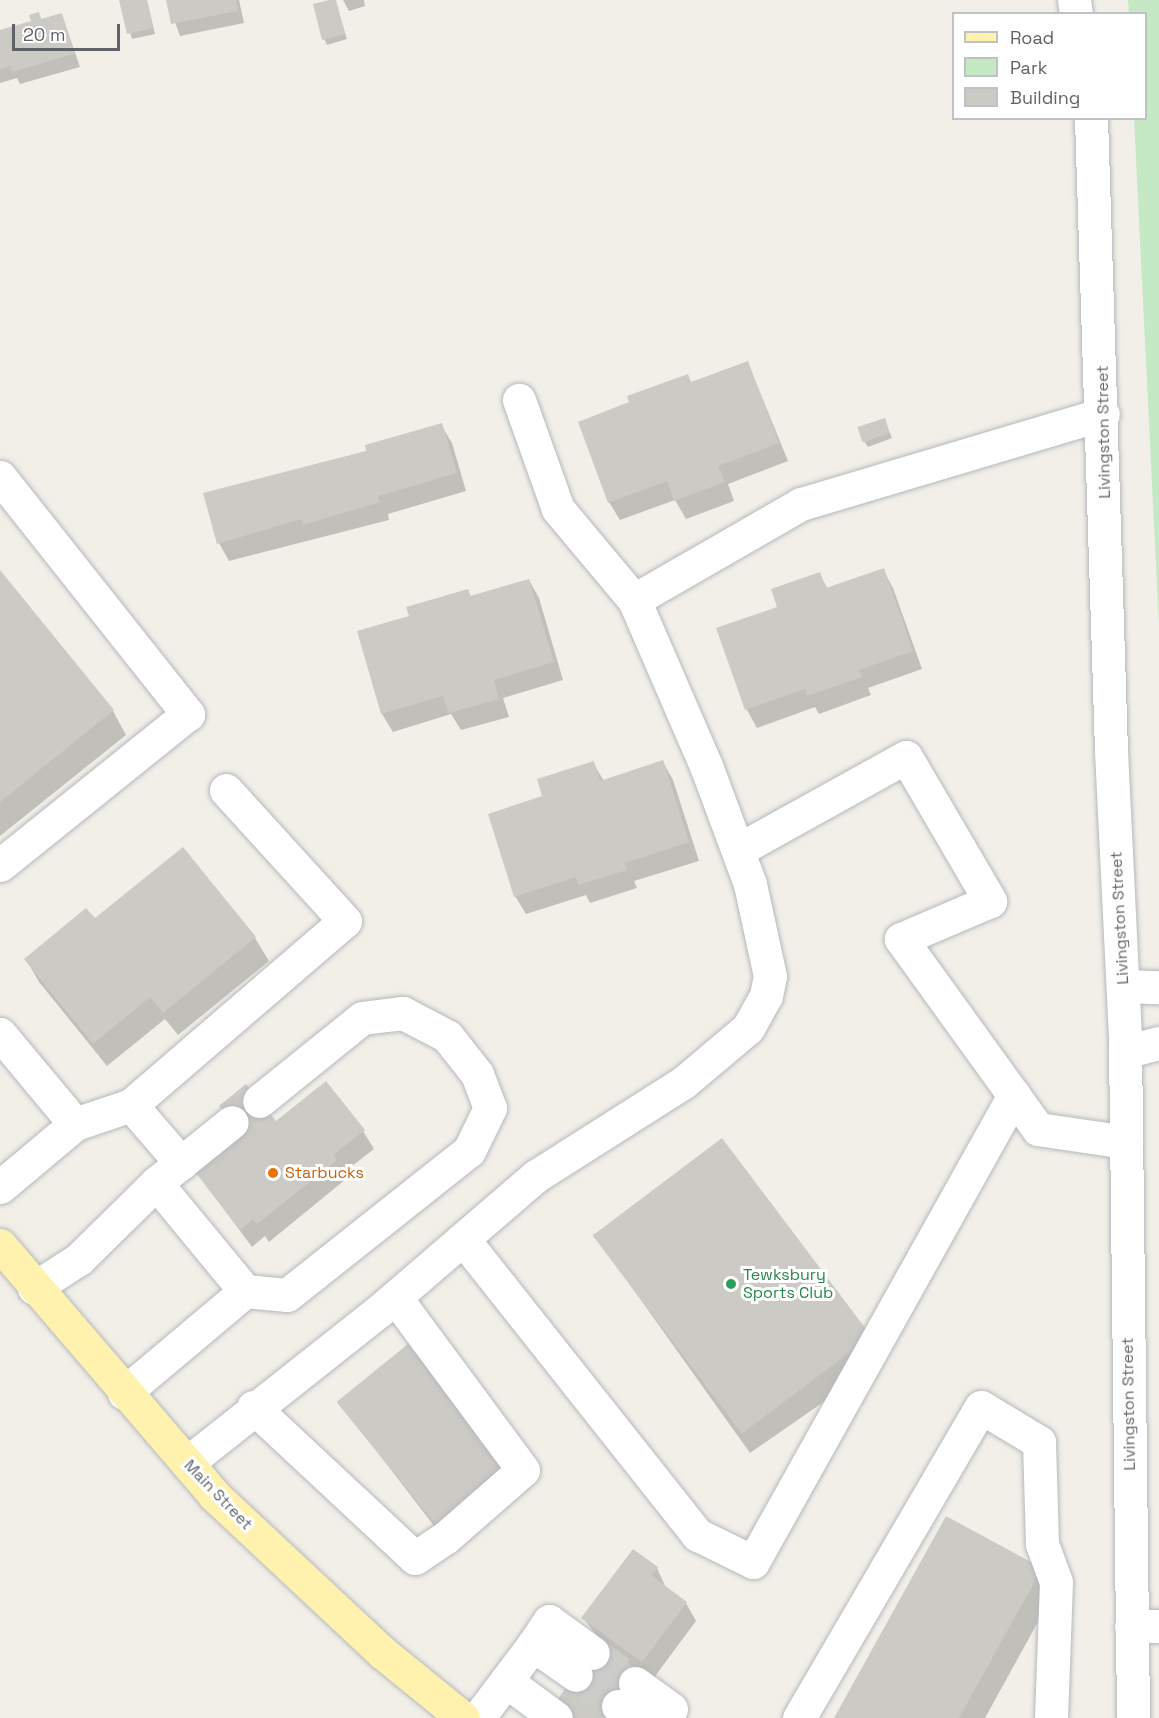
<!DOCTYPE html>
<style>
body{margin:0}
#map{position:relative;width:1159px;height:1718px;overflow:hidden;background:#f1efe8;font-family:"Space Grotesk",sans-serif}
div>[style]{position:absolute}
.green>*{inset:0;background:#c5e8c5}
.shadow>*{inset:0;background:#0003}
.building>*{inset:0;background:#cccac5;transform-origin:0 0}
.minor-tunnel>*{height:33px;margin-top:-16.5px;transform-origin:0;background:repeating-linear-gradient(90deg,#ccccc8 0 33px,transparent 0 49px)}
.roads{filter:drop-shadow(0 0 2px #b5b8bc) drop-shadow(0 0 2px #b5b8bc)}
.minor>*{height:33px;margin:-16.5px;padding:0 16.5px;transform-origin:16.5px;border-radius:16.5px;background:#fff}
.major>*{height:33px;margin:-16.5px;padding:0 16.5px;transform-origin:16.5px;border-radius:16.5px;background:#fff2af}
.dots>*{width:16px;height:16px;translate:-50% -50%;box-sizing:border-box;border:3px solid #fff;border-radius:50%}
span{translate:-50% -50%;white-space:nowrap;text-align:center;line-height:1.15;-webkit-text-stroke:6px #fff;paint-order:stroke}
.street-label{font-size:16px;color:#5f6368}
.food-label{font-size:16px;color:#c56008}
.left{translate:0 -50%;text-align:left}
.leisure-label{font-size:16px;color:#27864d}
.legend{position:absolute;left:952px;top:12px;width:195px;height:108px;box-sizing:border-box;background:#fff;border:2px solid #bfc1c3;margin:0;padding:8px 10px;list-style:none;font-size:18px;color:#5f6368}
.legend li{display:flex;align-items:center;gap:12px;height:30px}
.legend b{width:30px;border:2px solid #bfc1c3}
.scale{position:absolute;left:12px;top:24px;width:108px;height:27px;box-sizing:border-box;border:3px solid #5f6368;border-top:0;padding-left:8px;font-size:18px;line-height:21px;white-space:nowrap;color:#5f6368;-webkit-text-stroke:4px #fff;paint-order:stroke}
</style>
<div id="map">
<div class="green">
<i style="clip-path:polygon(1128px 0,1159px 0,1159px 625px,1134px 119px,1146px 118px,1146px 14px,1129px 13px)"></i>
</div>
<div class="shadow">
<i style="clip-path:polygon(121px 0,147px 0,155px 34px,132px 39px)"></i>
<i style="clip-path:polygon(167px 0,239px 0,244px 23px,180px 36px)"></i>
<i style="clip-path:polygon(335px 0,347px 39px,327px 45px,324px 39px)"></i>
<i style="clip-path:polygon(343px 0,364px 0,365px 6px,349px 11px)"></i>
<i style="clip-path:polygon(38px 14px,42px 20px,62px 15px,80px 67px,20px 84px,17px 78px,0 83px,0 39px,33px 22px)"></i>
<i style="clip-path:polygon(748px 363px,788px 461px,728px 484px,734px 501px,686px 519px,675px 500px,620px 520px,609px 502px,631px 403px,687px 376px,692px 384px)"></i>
<i style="clip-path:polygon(884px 420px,892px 438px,868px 447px,864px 441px)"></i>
<i style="clip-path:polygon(441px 425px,452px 443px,466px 491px,388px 514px,389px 520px,229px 561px,219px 543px,368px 452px)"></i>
<i style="clip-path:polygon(883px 570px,893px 588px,922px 669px,868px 688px,871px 695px,819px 714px,815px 707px,757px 728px,747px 710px,718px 629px,779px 608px,819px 574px,828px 589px)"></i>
<i style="clip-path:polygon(0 573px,113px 711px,126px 735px,0 836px)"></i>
<i style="clip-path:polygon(529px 580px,539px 598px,563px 680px,503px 698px,509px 717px,461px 730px,451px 714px,393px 732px,382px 714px,358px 632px,411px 617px,468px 590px,471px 597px)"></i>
<i style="clip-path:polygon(663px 762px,673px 780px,699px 861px,634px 881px,637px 888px,590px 903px,586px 895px,526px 914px,515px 896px,544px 797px,593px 763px,604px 781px)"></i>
<i style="clip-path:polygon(183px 849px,255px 938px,269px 961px,178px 1035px,165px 1019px,107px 1066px,39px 982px,26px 959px,94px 920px)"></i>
<i style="clip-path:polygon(275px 1123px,363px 1131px,374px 1149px,343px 1173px,346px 1179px,269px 1242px,265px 1236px,252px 1247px,197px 1173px)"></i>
<i style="clip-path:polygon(593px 1233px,884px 1360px,750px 1453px)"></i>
<i style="clip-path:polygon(338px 1401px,505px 1468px,445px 1540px)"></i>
<i style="clip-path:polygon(657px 1568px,666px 1588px,686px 1603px,696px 1621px,624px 1718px,566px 1718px,602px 1642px,583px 1618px)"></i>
<i style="clip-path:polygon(1040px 1570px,1054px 1593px,985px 1718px,835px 1718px)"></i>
</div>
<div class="building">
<i style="clip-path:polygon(119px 0,147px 0,153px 28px,127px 34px)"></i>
<i style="clip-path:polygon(166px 0,236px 0,238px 11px,171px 24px)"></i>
<i style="clip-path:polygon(329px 0,336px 0,345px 34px,322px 40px,313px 4px)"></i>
<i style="clip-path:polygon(39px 12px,41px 19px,62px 13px,74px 54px,12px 72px,10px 66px,0 69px,0 30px,31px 21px,29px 15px)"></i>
<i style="clip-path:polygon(748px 361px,779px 443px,718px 466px,725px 482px,674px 501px,667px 481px,608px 503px,578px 422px,629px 402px,627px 396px,688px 374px,691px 382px)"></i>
<i style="left:885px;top:418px;width:16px;height:29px;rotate:72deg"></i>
<i style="clip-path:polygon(442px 423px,457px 473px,378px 496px,380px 502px,303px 525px,301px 519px,217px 544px,203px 493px,366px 451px,365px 445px)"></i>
<i style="clip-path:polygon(884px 568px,913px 651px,859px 670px,862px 677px,807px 696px,805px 689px,745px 710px,716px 628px,777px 607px,771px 589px,820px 572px,826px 588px)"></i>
<i style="clip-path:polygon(0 570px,114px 710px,0 802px)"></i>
<i style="clip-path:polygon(529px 579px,554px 662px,494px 680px,499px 699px,449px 713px,443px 696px,381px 714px,357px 631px,409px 616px,406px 607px,468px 589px,470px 596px)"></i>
<i style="clip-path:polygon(663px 760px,689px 842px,625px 863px,627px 870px,578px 885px,576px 877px,514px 897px,488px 814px,542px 796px,537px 779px,594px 761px,600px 781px)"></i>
<i style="clip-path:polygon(183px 847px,256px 937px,163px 1013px,150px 997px,93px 1044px,24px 959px,86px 908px,95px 918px)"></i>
<i style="clip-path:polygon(326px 1081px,365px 1130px,333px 1155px,337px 1160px,257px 1224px,253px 1219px,240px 1230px,195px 1172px,242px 1134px,219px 1106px,246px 1084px,276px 1121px)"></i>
<i style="left:722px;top:1138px;width:248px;height:162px;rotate:53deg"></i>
<i style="left:408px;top:1344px;width:157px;height:92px;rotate:51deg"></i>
<i style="clip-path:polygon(946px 1516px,1042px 1568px,959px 1718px,834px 1718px)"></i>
<i style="clip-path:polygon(633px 1549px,658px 1567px,652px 1576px,687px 1602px,642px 1662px,581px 1618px)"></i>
<i style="clip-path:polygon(600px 1642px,642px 1673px,609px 1718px,574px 1718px,554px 1704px)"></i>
</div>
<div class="minor-tunnel">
<i style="left:593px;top:1653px;width:52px;rotate:35.5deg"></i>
<i style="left:576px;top:1675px;width:52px;rotate:36.4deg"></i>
</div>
<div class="roads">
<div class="minor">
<i style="left:1074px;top:0;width:14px;rotate:82deg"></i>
<i style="left:1091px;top:118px;width:633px;rotate:88.19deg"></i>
<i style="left:1111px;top:751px;width:291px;rotate:87.2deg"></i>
<i style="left:1125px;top:1042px;width:676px;rotate:89.32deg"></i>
<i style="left:0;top:477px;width:303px;rotate:51.6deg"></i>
<i style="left:188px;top:714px;width:241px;rotate:141.2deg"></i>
<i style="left:634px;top:600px;width:193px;rotate:-29.9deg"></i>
<i style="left:801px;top:504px;width:315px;rotate:-16.6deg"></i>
<i style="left:738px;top:850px;width:192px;rotate:-29deg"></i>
<i style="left:906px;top:757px;width:167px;rotate:59.7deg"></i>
<i style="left:990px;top:901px;width:97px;rotate:156.9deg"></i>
<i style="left:901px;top:939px;width:234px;rotate:54.2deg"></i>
<i style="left:1038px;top:1129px;width:89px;rotate:8.4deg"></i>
<i style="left:1124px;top:986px;width:35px;rotate:2deg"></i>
<i style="left:0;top:1034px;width:117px;rotate:50.2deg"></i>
<i style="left:1125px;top:1052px;width:35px;rotate:-15deg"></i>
<i style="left:131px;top:1105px;width:77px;rotate:49.2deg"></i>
<i style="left:156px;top:1183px;width:140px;rotate:50.5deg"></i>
<i style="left:245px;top:1291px;width:42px;rotate:5.4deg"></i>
<i style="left:287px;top:1295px;width:232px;rotate:-38.4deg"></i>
<i style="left:469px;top:1151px;width:48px;rotate:-64deg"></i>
<i style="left:490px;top:1108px;width:36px;rotate:-111deg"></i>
<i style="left:477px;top:1074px;width:48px;rotate:-128.3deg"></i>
<i style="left:447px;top:1036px;width:50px;rotate:-152.4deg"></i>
<i style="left:403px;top:1013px;width:41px;rotate:173deg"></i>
<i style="left:362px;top:1018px;width:132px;rotate:141.1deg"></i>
<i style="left:0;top:1187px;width:98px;rotate:-40deg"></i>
<i style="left:75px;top:1124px;width:59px;rotate:-18.7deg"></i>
<i style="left:131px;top:1105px;width:282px;rotate:-40.7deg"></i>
<i style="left:345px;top:921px;width:177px;rotate:-132.3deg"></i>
<i style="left:463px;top:1239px;width:378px;rotate:51.6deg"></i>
<i style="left:698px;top:1535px;width:61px;rotate:26.1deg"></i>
<i style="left:753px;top:1562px;width:535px;rotate:-60.8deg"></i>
<i style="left:34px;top:1288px;width:54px;rotate:-32.8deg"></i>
<i style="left:79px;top:1259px;width:108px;rotate:-44.6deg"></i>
<i style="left:156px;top:1183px;width:97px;rotate:-38.8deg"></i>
<i style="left:124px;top:1393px;width:158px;rotate:-40.1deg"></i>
<i style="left:253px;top:1407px;width:221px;rotate:43deg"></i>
<i style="left:415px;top:1558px;width:36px;rotate:-34deg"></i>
<i style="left:445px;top:1538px;width:103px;rotate:-41.1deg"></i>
<i style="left:523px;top:1470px;width:215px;rotate:-126.5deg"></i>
<i style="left:187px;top:1463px;width:245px;rotate:-38.4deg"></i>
<i style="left:379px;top:1311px;width:207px;rotate:-40.7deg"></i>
<i style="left:536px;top:1176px;width:175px;rotate:-32.4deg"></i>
<i style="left:684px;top:1082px;width:84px;rotate:-40.2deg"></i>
<i style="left:748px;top:1028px;width:37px;rotate:-61deg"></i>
<i style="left:766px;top:996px;width:20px;rotate:-79deg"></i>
<i style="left:770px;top:976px;width:94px;rotate:-102.3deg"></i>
<i style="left:750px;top:884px;width:126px;rotate:-110.4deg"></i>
<i style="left:706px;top:766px;width:181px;rotate:-113.4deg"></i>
<i style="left:634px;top:600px;width:119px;rotate:-129.9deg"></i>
<i style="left:558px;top:509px;width:116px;rotate:-109.7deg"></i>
<i style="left:1131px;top:1626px;width:28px"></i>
<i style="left:533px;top:1645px;width:29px;rotate:-56deg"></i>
<i style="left:549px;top:1621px;width:54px;rotate:36deg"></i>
<i style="left:506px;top:1681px;width:62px;rotate:36.5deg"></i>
<i style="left:635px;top:1683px;width:44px;rotate:35.8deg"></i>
<i style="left:671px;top:1709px;width:11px;rotate:124deg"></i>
<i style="left:618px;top:1706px;width:20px;rotate:37deg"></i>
<i style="left:478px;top:1718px;width:91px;rotate:-53deg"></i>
<i style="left:533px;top:1645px;width:52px;rotate:34.9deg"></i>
<i style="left:799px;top:1718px;width:360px;rotate:-59.7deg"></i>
<i style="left:981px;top:1407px;width:68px;rotate:31.1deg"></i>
<i style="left:1039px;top:1442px;width:102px;rotate:88.3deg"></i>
<i style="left:1042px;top:1544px;width:40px;rotate:69.8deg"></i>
<i style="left:1056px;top:1582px;width:136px;rotate:92.1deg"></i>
</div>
<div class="major">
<i style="left:0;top:1245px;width:329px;rotate:49.4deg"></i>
<i style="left:214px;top:1495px;width:231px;rotate:43.1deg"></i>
<i style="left:383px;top:1653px;width:103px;rotate:39.1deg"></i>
</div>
</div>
<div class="dots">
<i style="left:273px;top:1173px;background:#e8710a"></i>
<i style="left:731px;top:1284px;background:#2e9e5b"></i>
</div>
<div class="street-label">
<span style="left:1104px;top:432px;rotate:-91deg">Livingston Street</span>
<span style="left:1120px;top:918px;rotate:-93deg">Livingston Street</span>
<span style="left:1129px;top:1404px;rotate:-91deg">Livingston Street</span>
<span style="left:218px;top:1495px;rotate:46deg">Main Street</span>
</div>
<div class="food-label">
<span class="left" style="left:285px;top:1173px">Starbucks</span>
</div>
<div class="leisure-label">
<span class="left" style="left:743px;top:1284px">Tewksbury<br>Sports Club</span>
</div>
<ul class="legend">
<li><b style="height:8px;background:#fff2af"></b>Road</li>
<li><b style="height:16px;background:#c5e8c5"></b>Park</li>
<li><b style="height:16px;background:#cccac5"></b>Building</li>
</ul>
<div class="scale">20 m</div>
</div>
